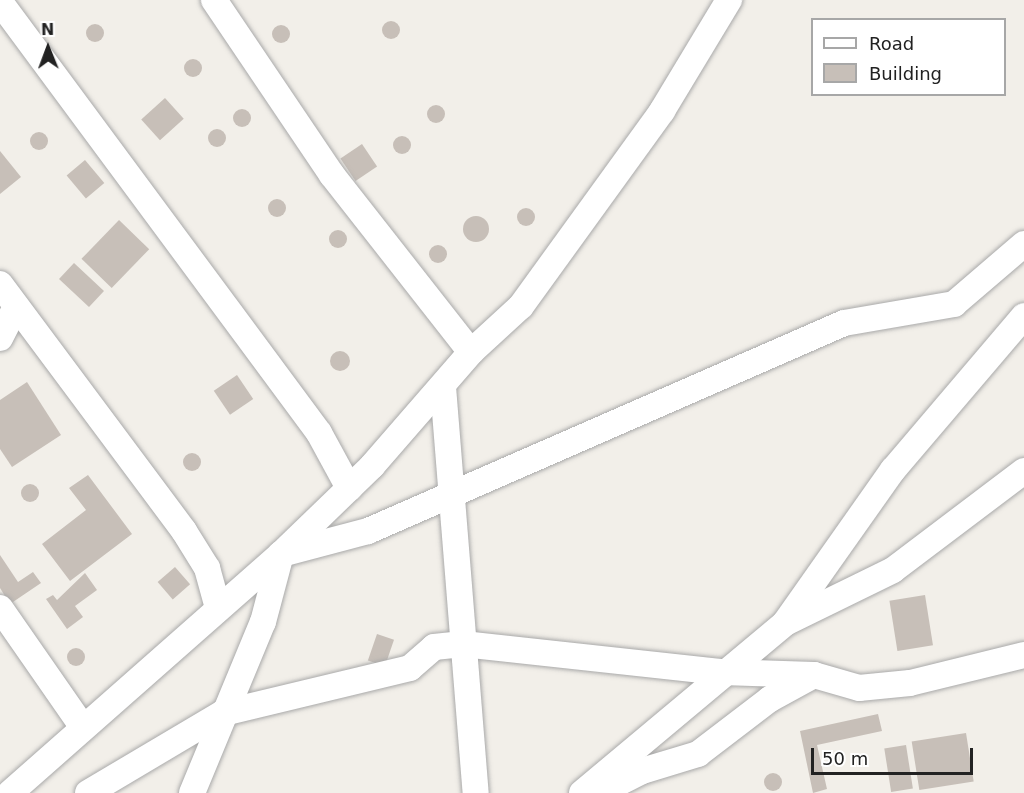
<!DOCTYPE html>
<style>
body{margin:0}
#map{position:relative;width:1024px;height:793px;overflow:hidden;background:#f2efe9;font-family:"DejaVu Sans",sans-serif}
div>[style]{position:absolute}
.building>*{inset:0;background:#c7bfb8;transform-origin:0 0}
.round{border-radius:50%}
.roads{filter:drop-shadow(0 0 2px #a9a9a9) drop-shadow(0 0 2px #a9a9a9)}
.minor>*{height:26px;margin:-13px;padding:0 13px;transform-origin:13px;border-radius:13px;background:#fff}
span{translate:-50% -50%;white-space:nowrap;text-align:center;line-height:1.15;-webkit-text-stroke:4.5px #fff;paint-order:stroke}
.legend{position:absolute;left:811px;top:18px;width:195px;height:78px;box-sizing:border-box;background:#fff;border:2px solid #a7a7a7;margin:0;padding:8px 10px;list-style:none;font-size:18px;color:#222}
.legend li{display:flex;align-items:center;gap:12px;height:30px}
.legend b{width:30px;border:2px solid #a7a7a7}
.north{position:absolute;left:18px;top:18px;width:60px;height:60px;-webkit-text-stroke:4px #fff;paint-order:stroke;rotate:359deg;font-size:16px;font-weight:700;line-height:24px;text-align:center;color:#222}
.north::after{content:'';display:block;margin:auto;width:21px;height:27px;background:#222;clip-path:polygon(50% 0,100% 100%,50% 72%,0 100%)}
.scale{position:absolute;left:811px;top:748px;width:162px;height:27px;box-sizing:border-box;border:3px solid #222;border-top:0;padding-left:8px;font-size:18px;line-height:21px;white-space:nowrap;color:#222;-webkit-text-stroke:4px #fff;paint-order:stroke}
</style>
<div id="map">
<div class="building">
<i class="round" style="left:382px;top:21px;width:18px;height:18px"></i>
<i class="round" style="left:86px;top:24px;width:18px;height:18px"></i>
<i class="round" style="left:272px;top:25px;width:18px;height:18px"></i>
<i class="round" style="left:184px;top:59px;width:18px;height:18px"></i>
<i style="left:165px;top:98px;width:28px;height:32px;rotate:48deg"></i>
<i class="round" style="left:427px;top:105px;width:18px;height:18px"></i>
<i class="round" style="left:233px;top:109px;width:18px;height:18px"></i>
<i class="round" style="left:208px;top:129px;width:18px;height:18px"></i>
<i class="round" style="left:30px;top:132px;width:18px;height:18px"></i>
<i class="round" style="left:393px;top:136px;width:18px;height:18px"></i>
<i style="left:362px;top:144px;width:27px;height:26px;rotate:56deg"></i>
<i style="clip-path:polygon(0 151px,21px 177px,0 194px)"></i>
<i style="left:85px;top:160px;width:30px;height:24px;rotate:50deg"></i>
<i class="round" style="left:268px;top:199px;width:18px;height:18px"></i>
<i class="round" style="left:517px;top:208px;width:18px;height:18px"></i>
<i class="round" style="left:463px;top:216px;width:26px;height:26px"></i>
<i style="left:119px;top:220px;width:42px;height:54px;rotate:44deg"></i>
<i class="round" style="left:329px;top:230px;width:18px;height:18px"></i>
<i class="round" style="left:429px;top:245px;width:18px;height:18px"></i>
<i style="left:74px;top:263px;width:41px;height:22px;rotate:43deg"></i>
<i class="round" style="left:330px;top:351px;width:20px;height:20px"></i>
<i style="left:237px;top:375px;width:29px;height:28px;rotate:56deg"></i>
<i style="clip-path:polygon(27px 382px,61px 435px,12px 467px,0 449px,0 400px)"></i>
<i class="round" style="left:183px;top:453px;width:18px;height:18px"></i>
<i style="clip-path:polygon(88px 475px,132px 534px,70px 581px,42px 544px,86px 510px,69px 488px)"></i>
<i class="round" style="left:21px;top:484px;width:18px;height:18px"></i>
<i style="clip-path:polygon(0 555px,18px 582px,33px 572px,41px 583px,10px 604px,0 588px)"></i>
<i style="left:175px;top:567px;width:23px;height:23px;rotate:49deg"></i>
<i style="clip-path:polygon(85px 573px,97px 590px,75px 606px,83px 617px,67px 629px,46px 599px,53px 595px,57px 600px)"></i>
<i style="left:925px;top:595px;width:51px;height:36px;rotate:81deg"></i>
<i style="left:377px;top:634px;width:18px;height:28px;rotate:19deg"></i>
<i class="round" style="left:67px;top:648px;width:18px;height:18px"></i>
<i style="clip-path:polygon(878px 714px,882px 731px,817px 745px,827px 789px,813px 793px,800px 731px)"></i>
<i style="left:966px;top:733px;width:49px;height:55px;rotate:81deg"></i>
<i style="left:906px;top:745px;width:44px;height:22px;rotate:81deg"></i>
<i class="round" style="left:764px;top:773px;width:18px;height:18px"></i>
</div>
<div class="roads">
<div class="minor">
<i style="left:214px;top:0;width:211px;rotate:56deg"></i>
<i style="left:332px;top:175px;width:225px;rotate:51.9deg"></i>
<i style="left:0;top:2px;width:536px;rotate:53.49deg"></i>
<i style="left:319px;top:433px;width:63px;rotate:61.4deg"></i>
<i style="left:0;top:284px;width:308px;rotate:53.3deg"></i>
<i style="left:184px;top:531px;width:44px;rotate:58.1deg"></i>
<i style="left:207px;top:568px;width:41px;rotate:74.6deg"></i>
<i style="left:0;top:338px;width:35px;rotate:-63deg"></i>
<i style="left:443px;top:387px;width:407px;rotate:85.4deg"></i>
<i style="left:0;top:608px;width:144px;rotate:55.2deg"></i>
<i style="left:787px;top:620px;width:184px;rotate:-54.8deg"></i>
<i style="left:893px;top:470px;width:202px;rotate:-49.6deg"></i>
<i style="left:10px;top:793px;width:361px;rotate:-41.4deg"></i>
<i style="left:281px;top:554px;width:127px;rotate:-44deg"></i>
<i style="left:372px;top:466px;width:151px;rotate:-49deg"></i>
<i style="left:471px;top:352px;width:68px;rotate:-42.6deg"></i>
<i style="left:521px;top:306px;width:241px;rotate:-54.1deg"></i>
<i style="left:662px;top:111px;width:130px;rotate:-58.9deg"></i>
<i style="left:88px;top:793px;width:157px;rotate:-30.7deg"></i>
<i style="left:223px;top:713px;width:192px;rotate:-13.5deg"></i>
<i style="left:410px;top:668px;width:32px;rotate:-41deg"></i>
<i style="left:434px;top:647px;width:29px;rotate:-6deg"></i>
<i style="left:463px;top:644px;width:261px;rotate:6.2deg"></i>
<i style="left:722px;top:672px;width:92px;rotate:1.9deg"></i>
<i style="left:192px;top:793px;width:185px;rotate:-67.5deg"></i>
<i style="left:263px;top:622px;width:70px;rotate:-75.2deg"></i>
<i style="left:281px;top:554px;width:90px;rotate:-14.8deg"></i>
<i style="left:368px;top:531px;width:519px;rotate:-23.6deg"></i>
<i style="left:844px;top:323px;width:112px;rotate:-9.8deg"></i>
<i style="left:954px;top:304px;width:92px;rotate:-40.6deg"></i>
<i style="left:582px;top:793px;width:265px;rotate:-39.9deg"></i>
<i style="left:785px;top:623px;width:120px;rotate:-26.1deg"></i>
<i style="left:893px;top:570px;width:164px;rotate:-37.1deg"></i>
<i style="left:599px;top:793px;width:48px;rotate:-27.1deg"></i>
<i style="left:642px;top:771px;width:59px;rotate:-16.9deg"></i>
<i style="left:698px;top:754px;width:91px;rotate:-37.4deg"></i>
<i style="left:770px;top:699px;width:50px;rotate:-28.6deg"></i>
<i style="left:814px;top:675px;width:47px;rotate:16.1deg"></i>
<i style="left:859px;top:688px;width:51px;rotate:-5.6deg"></i>
<i style="left:910px;top:683px;width:117px;rotate:-13.8deg"></i>
</div>
</div>
<ul class="legend">
<li><b style="height:8px;background:#fff"></b>Road</li>
<li><b style="height:16px;background:#c7bfb8"></b>Building</li>
</ul>
<div class="north">N</div>
<div class="scale">50 m</div>
</div>
